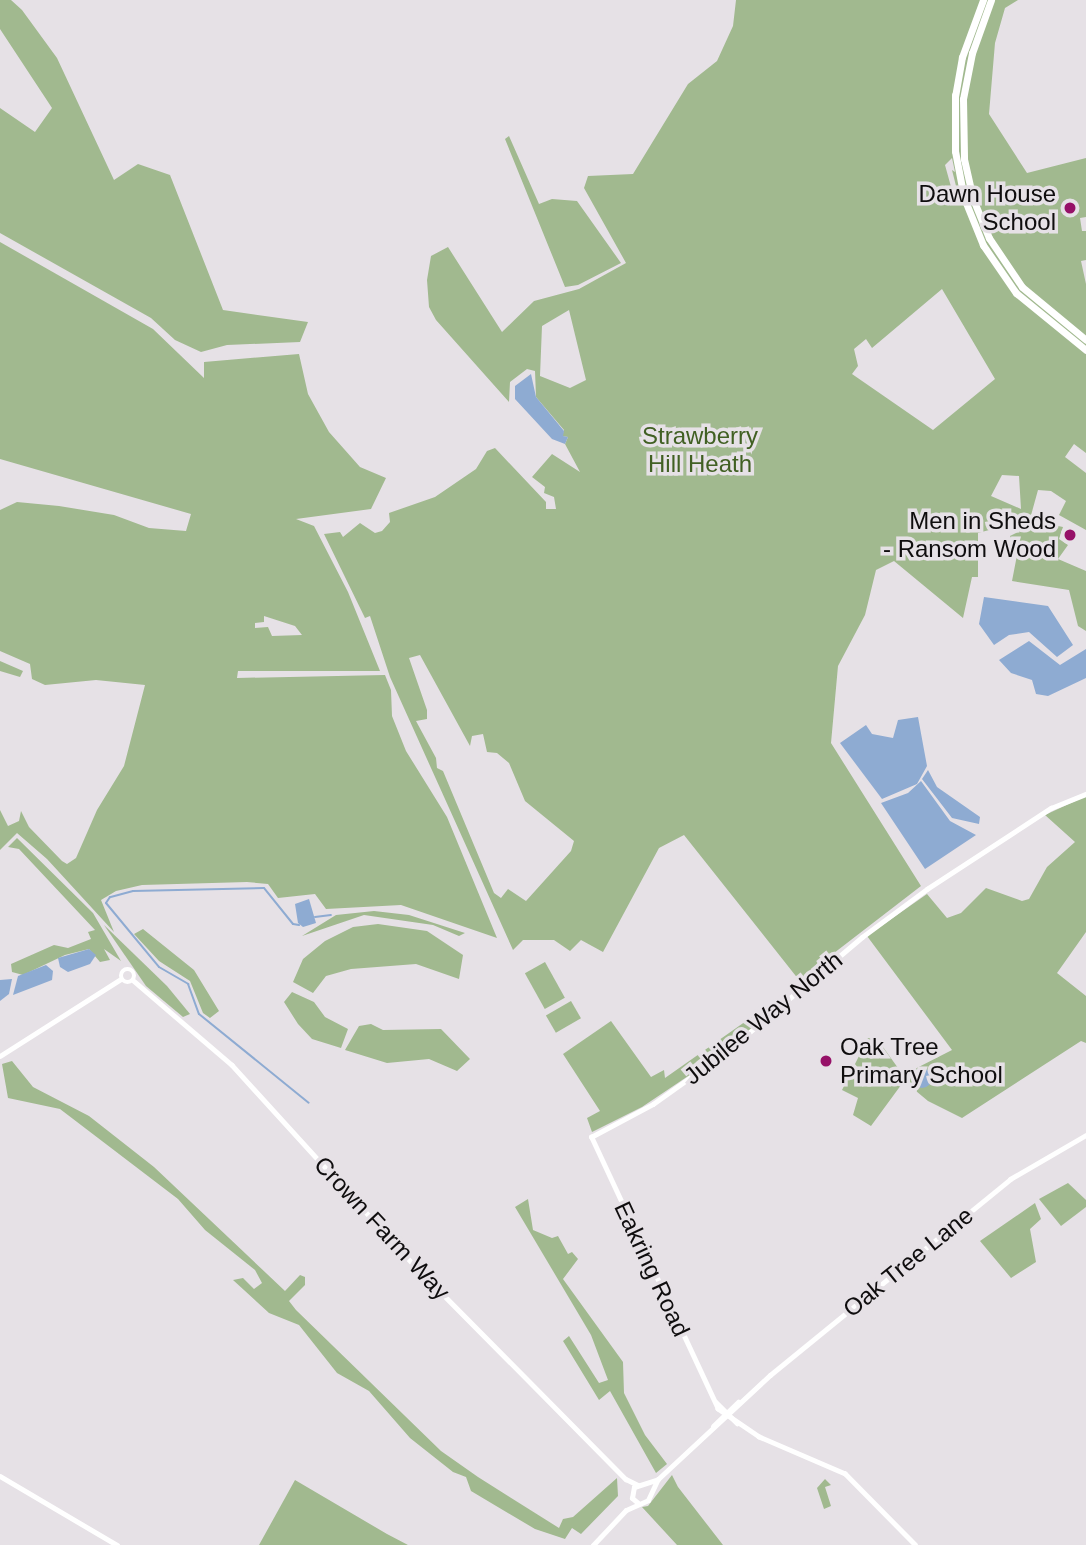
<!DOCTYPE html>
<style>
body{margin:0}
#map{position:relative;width:1086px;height:1545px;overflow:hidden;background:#e6e1e6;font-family:Arial,sans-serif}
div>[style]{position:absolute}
.green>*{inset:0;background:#a1b98f;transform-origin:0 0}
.water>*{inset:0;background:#8eabd2}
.round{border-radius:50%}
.stream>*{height:2px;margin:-1px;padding:0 1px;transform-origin:1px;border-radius:1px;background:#8eabd2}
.secondary>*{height:4.5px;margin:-2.25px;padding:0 2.25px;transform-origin:2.25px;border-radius:2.25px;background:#fff}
.secondary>.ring{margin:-2.25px;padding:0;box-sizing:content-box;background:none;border:4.5px solid #fff;border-radius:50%}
.primary>*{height:5px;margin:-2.5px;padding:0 2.5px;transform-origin:2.5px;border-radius:2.5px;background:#fff}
.highway>*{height:7px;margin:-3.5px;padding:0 3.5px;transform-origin:3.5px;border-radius:3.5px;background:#fff}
.dots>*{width:19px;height:19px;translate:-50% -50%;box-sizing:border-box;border:4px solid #e6e1e6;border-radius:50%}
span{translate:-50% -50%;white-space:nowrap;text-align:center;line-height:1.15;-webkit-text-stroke:7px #e6e1e6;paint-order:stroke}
.poi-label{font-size:24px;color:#0f0d0e}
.right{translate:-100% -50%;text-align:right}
.left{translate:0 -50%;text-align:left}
.park-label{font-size:24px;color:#416023}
.street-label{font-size:24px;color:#0f0d0e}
</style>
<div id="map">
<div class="green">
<i style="clip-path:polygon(0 0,11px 0,22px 10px,57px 58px,114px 180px,138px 164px,170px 175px,223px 310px,308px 322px,300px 342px,227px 345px,201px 352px,175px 340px,151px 318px,0 233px,0 108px,35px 132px,52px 108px,0 29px)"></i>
<i style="clip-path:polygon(evenodd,736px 0,1018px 0,1005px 8px,995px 43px,989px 114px,1027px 173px,1086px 158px,1086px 217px,1080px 218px,1082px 231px,1086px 231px,1086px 260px,1081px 261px,1086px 284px,1086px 453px,1074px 444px,1065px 457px,1086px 473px,1086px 530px,1059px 515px,1066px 501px,1051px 491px,1038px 490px,1030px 519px,978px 533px,978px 577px,972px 577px,963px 618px,894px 561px,876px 570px,865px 615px,838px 666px,831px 743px,921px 886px,799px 980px,684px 835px,659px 848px,603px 952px,581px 940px,570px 951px,554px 940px,523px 940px,513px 950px,390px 677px,370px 616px,365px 618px,324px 534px,340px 532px,343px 537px,360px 523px,375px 533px,382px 531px,390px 522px,389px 513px,435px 497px,476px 469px,487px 451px,495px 448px,546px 502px,546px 509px,556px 509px,554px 497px,544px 493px,545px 487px,532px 477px,552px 454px,580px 472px,565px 444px,568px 437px,562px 436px,564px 430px,536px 397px,535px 371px,527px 369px,510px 382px,509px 402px,436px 320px,429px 307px,427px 280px,431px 256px,448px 247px,502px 332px,534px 301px,579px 289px,626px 263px,584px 188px,588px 176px,633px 174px,688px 84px,717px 61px,733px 26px,736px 0,952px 158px,955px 172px,952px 170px,959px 198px,953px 194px,945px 165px,952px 158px,736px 0,942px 289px,995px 379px,933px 430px,852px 374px,858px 366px,854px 349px,866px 339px,872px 348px,942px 289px,736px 0,569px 310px,586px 380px,570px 388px,540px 376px,542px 326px,569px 310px,736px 0,1002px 475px,1019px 476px,1021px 509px,991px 496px,1002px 475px,736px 0,420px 655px,470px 746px,472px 736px,483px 734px,487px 752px,497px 753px,509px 763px,525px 801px,574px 841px,571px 851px,526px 901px,508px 889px,501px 898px,494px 893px,443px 771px,437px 768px,436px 758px,416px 721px,427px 719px,427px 710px,409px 658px,420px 655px)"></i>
<i style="clip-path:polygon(509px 136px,539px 204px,552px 199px,577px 201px,621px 263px,578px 285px,565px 287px,505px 139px)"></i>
<i style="clip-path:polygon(evenodd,0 242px,153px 329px,204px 378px,204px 362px,299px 354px,308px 394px,329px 432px,360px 467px,386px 478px,371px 509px,296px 519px,314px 526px,348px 592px,380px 671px,238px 671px,237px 678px,385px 675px,391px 690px,392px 716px,406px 751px,447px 817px,497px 938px,401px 905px,326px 909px,315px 894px,278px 898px,268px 884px,247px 882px,142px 885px,116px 891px,101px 900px,114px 932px,47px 859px,17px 833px,0 850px,0 810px,8px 826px,19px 821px,21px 811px,29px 827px,62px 861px,67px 864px,76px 858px,97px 810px,124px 766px,145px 685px,96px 680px,45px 685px,32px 679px,30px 664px,0 651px,0 510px,17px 502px,59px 506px,114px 515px,149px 528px,186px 531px,191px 514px,0 459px,0 242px,264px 616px,295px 626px,302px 635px,272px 636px,268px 627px,255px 628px,255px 623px,264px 622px,264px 616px)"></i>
<i style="clip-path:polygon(1038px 522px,1063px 527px,1059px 539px,1068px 545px,1058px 559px,1086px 571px,1086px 631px,1078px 626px,1069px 590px,1012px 581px,1018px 550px,1010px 536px)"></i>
<i style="clip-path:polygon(0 661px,23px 671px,20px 677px,0 671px)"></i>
<i style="clip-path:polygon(1086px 796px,1086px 932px,1057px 973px,1086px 996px,1086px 1043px,1081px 1041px,962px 1118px,928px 1101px,904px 1081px,871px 1126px,853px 1115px,858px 1098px,842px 1090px,868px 1038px,878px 1040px,903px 1075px,952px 1050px,867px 936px,927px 894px,947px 918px,961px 913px,986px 888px,1022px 901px,1029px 899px,1047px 867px,1075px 842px,1045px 815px)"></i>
<i style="clip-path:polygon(17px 838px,93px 913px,121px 961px,104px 949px,110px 960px,100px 962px,89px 949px,65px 955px,23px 975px,12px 972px,11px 964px,54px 945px,68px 948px,91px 939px,88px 932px,95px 930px,19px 849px,8px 847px)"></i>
<i style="clip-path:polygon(374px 911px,409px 915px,465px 933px,459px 936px,433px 925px,364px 915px,302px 936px,336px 915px)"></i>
<i style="clip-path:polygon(378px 924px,427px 931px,463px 955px,459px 979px,416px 964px,351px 969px,326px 976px,313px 993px,293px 982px,303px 959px,325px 941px,353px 927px)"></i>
<i style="clip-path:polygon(104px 925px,167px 986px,190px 1014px,183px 1017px,146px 986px)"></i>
<i style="clip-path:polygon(143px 929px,194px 970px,219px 1011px,210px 1018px,203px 1013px,190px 981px,159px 961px,134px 934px)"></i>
<i style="left:545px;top:962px;width:41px;height:23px;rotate:61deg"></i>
<i style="clip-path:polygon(292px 992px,314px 1002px,325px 1017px,348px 1029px,341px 1048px,312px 1039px,298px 1024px,284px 1002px)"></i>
<i style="clip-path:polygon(776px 1000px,771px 1013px,715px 1058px,642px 1107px,592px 1132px,587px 1118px,600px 1111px,563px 1054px,611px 1021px,651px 1077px,664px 1070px,665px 1078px)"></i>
<i style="left:571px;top:1001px;width:20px;height:29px;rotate:60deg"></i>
<i style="clip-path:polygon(371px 1024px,383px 1030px,441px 1029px,470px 1059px,457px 1071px,429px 1059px,387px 1063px,345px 1050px,359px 1026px)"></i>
<i style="clip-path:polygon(12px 1061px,33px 1087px,89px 1116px,154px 1167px,285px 1291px,300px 1275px,305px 1277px,305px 1285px,289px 1301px,296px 1310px,441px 1451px,478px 1477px,559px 1528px,563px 1519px,573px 1517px,617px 1478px,618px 1496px,581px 1534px,572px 1528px,565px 1539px,535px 1529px,471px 1491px,466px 1477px,453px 1472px,410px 1438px,369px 1391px,337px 1373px,299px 1325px,269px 1313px,233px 1280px,243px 1278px,254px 1289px,262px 1283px,255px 1270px,205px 1230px,178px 1199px,60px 1109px,8px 1098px,2px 1064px)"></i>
<i style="clip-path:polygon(1068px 1183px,1086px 1200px,1086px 1207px,1061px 1226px,1039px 1199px)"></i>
<i style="clip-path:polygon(528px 1199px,533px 1230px,552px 1238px,558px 1236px,568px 1254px,572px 1252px,578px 1259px,563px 1279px,623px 1362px,624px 1393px,645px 1435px,667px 1464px,656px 1473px,610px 1391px,599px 1400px,563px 1341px,569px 1336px,599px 1383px,608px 1380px,591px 1335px,515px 1207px)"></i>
<i style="clip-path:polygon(1035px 1203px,1041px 1219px,1030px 1229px,1036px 1262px,1011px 1278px,980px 1241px)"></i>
<i style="clip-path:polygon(672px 1475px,678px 1487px,723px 1545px,677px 1545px,642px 1507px,648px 1506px)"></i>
<i style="clip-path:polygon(825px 1479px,831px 1485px,825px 1487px,831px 1506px,824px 1509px,817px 1488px)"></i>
<i style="clip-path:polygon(295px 1480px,387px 1534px,408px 1545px,259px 1545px)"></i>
</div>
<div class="water">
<i style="clip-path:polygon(531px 374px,536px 397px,564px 431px,563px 436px,568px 437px,565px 444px,552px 439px,515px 399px,515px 386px)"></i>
<i style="clip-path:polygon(984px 597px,1048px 606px,1073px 645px,1057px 657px,1029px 632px,1009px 635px,994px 645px,979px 624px)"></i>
<i style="clip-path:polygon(1029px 641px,1060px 665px,1086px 649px,1086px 678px,1048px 696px,1036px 694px,1032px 680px,1011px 673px,999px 660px)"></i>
<i style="clip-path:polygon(918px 717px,927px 766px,917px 784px,882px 799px,840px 743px,866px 725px,872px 734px,893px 738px,898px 720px)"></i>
<i style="clip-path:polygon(928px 770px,937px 787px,980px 817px,979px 824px,952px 818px,922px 779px)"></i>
<i style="clip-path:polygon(921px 781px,950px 821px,976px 835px,925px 869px,881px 803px,908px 793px)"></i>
<i style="clip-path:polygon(309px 899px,316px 923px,303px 927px,298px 923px,295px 904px)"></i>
<i style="clip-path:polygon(89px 949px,96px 955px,90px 964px,68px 972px,60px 967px,58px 958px)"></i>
<i style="clip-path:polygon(46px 965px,53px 971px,52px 980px,13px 995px,18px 976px)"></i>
<i style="clip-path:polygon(12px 979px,9px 994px,0 1001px,0 980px)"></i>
<i class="round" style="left:912px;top:1068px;width:20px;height:20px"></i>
</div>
<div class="stream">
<i style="left:315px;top:917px;width:16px;rotate:-7deg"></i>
<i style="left:299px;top:925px;width:6px;rotate:-171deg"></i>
<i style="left:293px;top:924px;width:46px;rotate:-128.9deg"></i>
<i style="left:264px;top:888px;width:131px;rotate:178.7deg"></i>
<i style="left:133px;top:891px;width:24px;rotate:165deg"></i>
<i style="left:110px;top:897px;width:7px;rotate:124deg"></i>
<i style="left:106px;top:903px;width:83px;rotate:50.4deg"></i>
<i style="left:159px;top:967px;width:34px;rotate:30deg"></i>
<i style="left:188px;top:984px;width:32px;rotate:70deg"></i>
<i style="left:199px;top:1014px;width:141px;rotate:39deg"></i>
</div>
<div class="secondary">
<i class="ring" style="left:121px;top:969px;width:9.5px;height:9.5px"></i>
<i style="left:134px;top:981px;width:129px;rotate:40.6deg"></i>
<i style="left:232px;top:1065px;width:275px;rotate:47.7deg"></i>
<i style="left:417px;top:1268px;width:297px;rotate:45.3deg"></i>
<i style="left:626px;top:1479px;width:13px;rotate:27deg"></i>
<i style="left:0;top:1056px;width:143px;rotate:-32.5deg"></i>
<i style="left:716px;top:1402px;width:30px;rotate:45deg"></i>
<i style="left:0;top:1476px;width:136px;rotate:30.5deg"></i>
<i style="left:915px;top:1545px;width:100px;rotate:-134.6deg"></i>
<i style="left:845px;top:1474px;width:94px;rotate:-156.7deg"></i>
<i style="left:759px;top:1437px;width:50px;rotate:-145.7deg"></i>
<i style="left:718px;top:1409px;width:300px;rotate:-115deg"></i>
<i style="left:591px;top:1137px;width:70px;rotate:-28deg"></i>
<i style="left:653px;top:1104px;width:90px;rotate:-35.5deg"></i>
<i style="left:726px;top:1052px;width:178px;rotate:-40.2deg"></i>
<i style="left:862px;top:937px;width:81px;rotate:-36.4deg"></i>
<i style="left:927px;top:889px;width:148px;rotate:-33.2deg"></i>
<i style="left:1051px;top:808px;width:38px;rotate:-22deg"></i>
</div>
<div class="primary">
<i style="left:713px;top:1426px;width:35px;rotate:-44deg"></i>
<i style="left:638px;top:1503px;width:8px;rotate:-140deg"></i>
<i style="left:632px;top:1498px;width:11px;rotate:-80deg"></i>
<i style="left:634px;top:1487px;width:25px;rotate:-18deg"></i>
<i style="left:593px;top:1545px;width:48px;rotate:-46.7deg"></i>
<i style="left:626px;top:1510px;width:24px;rotate:-24deg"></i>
<i style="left:648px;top:1500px;width:23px;rotate:-65deg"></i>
<i style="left:658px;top:1479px;width:153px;rotate:-42.9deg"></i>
<i style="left:770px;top:1375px;width:310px;rotate:-39.2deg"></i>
<i style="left:1010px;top:1179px;width:88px;rotate:-30.1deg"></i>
</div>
<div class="highway">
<i style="left:983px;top:0;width:61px;rotate:110.2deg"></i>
<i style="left:962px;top:57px;width:39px;rotate:100deg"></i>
<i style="left:955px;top:95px;width:56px;rotate:90deg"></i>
<i style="left:955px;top:151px;width:48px;rotate:79.2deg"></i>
<i style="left:964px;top:198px;width:51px;rotate:68deg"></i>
<i style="left:983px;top:245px;width:58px;rotate:55.5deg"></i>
<i style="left:1016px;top:293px;width:90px;rotate:39.2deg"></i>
<i style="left:991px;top:0;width:56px;rotate:109.7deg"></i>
<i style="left:972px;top:53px;width:47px;rotate:101.1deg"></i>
<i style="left:963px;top:99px;width:60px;rotate:89deg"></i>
<i style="left:964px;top:159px;width:41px;rotate:77.3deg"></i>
<i style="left:973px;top:199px;width:42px;rotate:67.7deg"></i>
<i style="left:989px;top:238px;width:59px;rotate:56deg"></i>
<i style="left:1022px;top:287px;width:83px;rotate:39.6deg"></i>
</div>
<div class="dots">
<i style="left:1070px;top:208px;background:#961168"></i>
<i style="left:1070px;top:535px;background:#961168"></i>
<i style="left:826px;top:1061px;background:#961168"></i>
</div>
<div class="poi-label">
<span class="right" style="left:1056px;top:208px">Dawn House<br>School</span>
<span class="right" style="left:1056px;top:535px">Men in Sheds<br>- Ransom Wood</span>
<span class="left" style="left:840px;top:1061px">Oak Tree<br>Primary School</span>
</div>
<div class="park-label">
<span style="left:700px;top:450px">Strawberry<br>Hill Heath</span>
</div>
<div class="street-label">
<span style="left:763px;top:1018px;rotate:-39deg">Jubilee Way North</span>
<span style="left:382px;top:1228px;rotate:47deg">Crown Farm Way</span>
<span style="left:908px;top:1262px;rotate:-39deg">Oak Tree Lane</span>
<span style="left:652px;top:1269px;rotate:65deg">Eakring Road</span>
</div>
</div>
